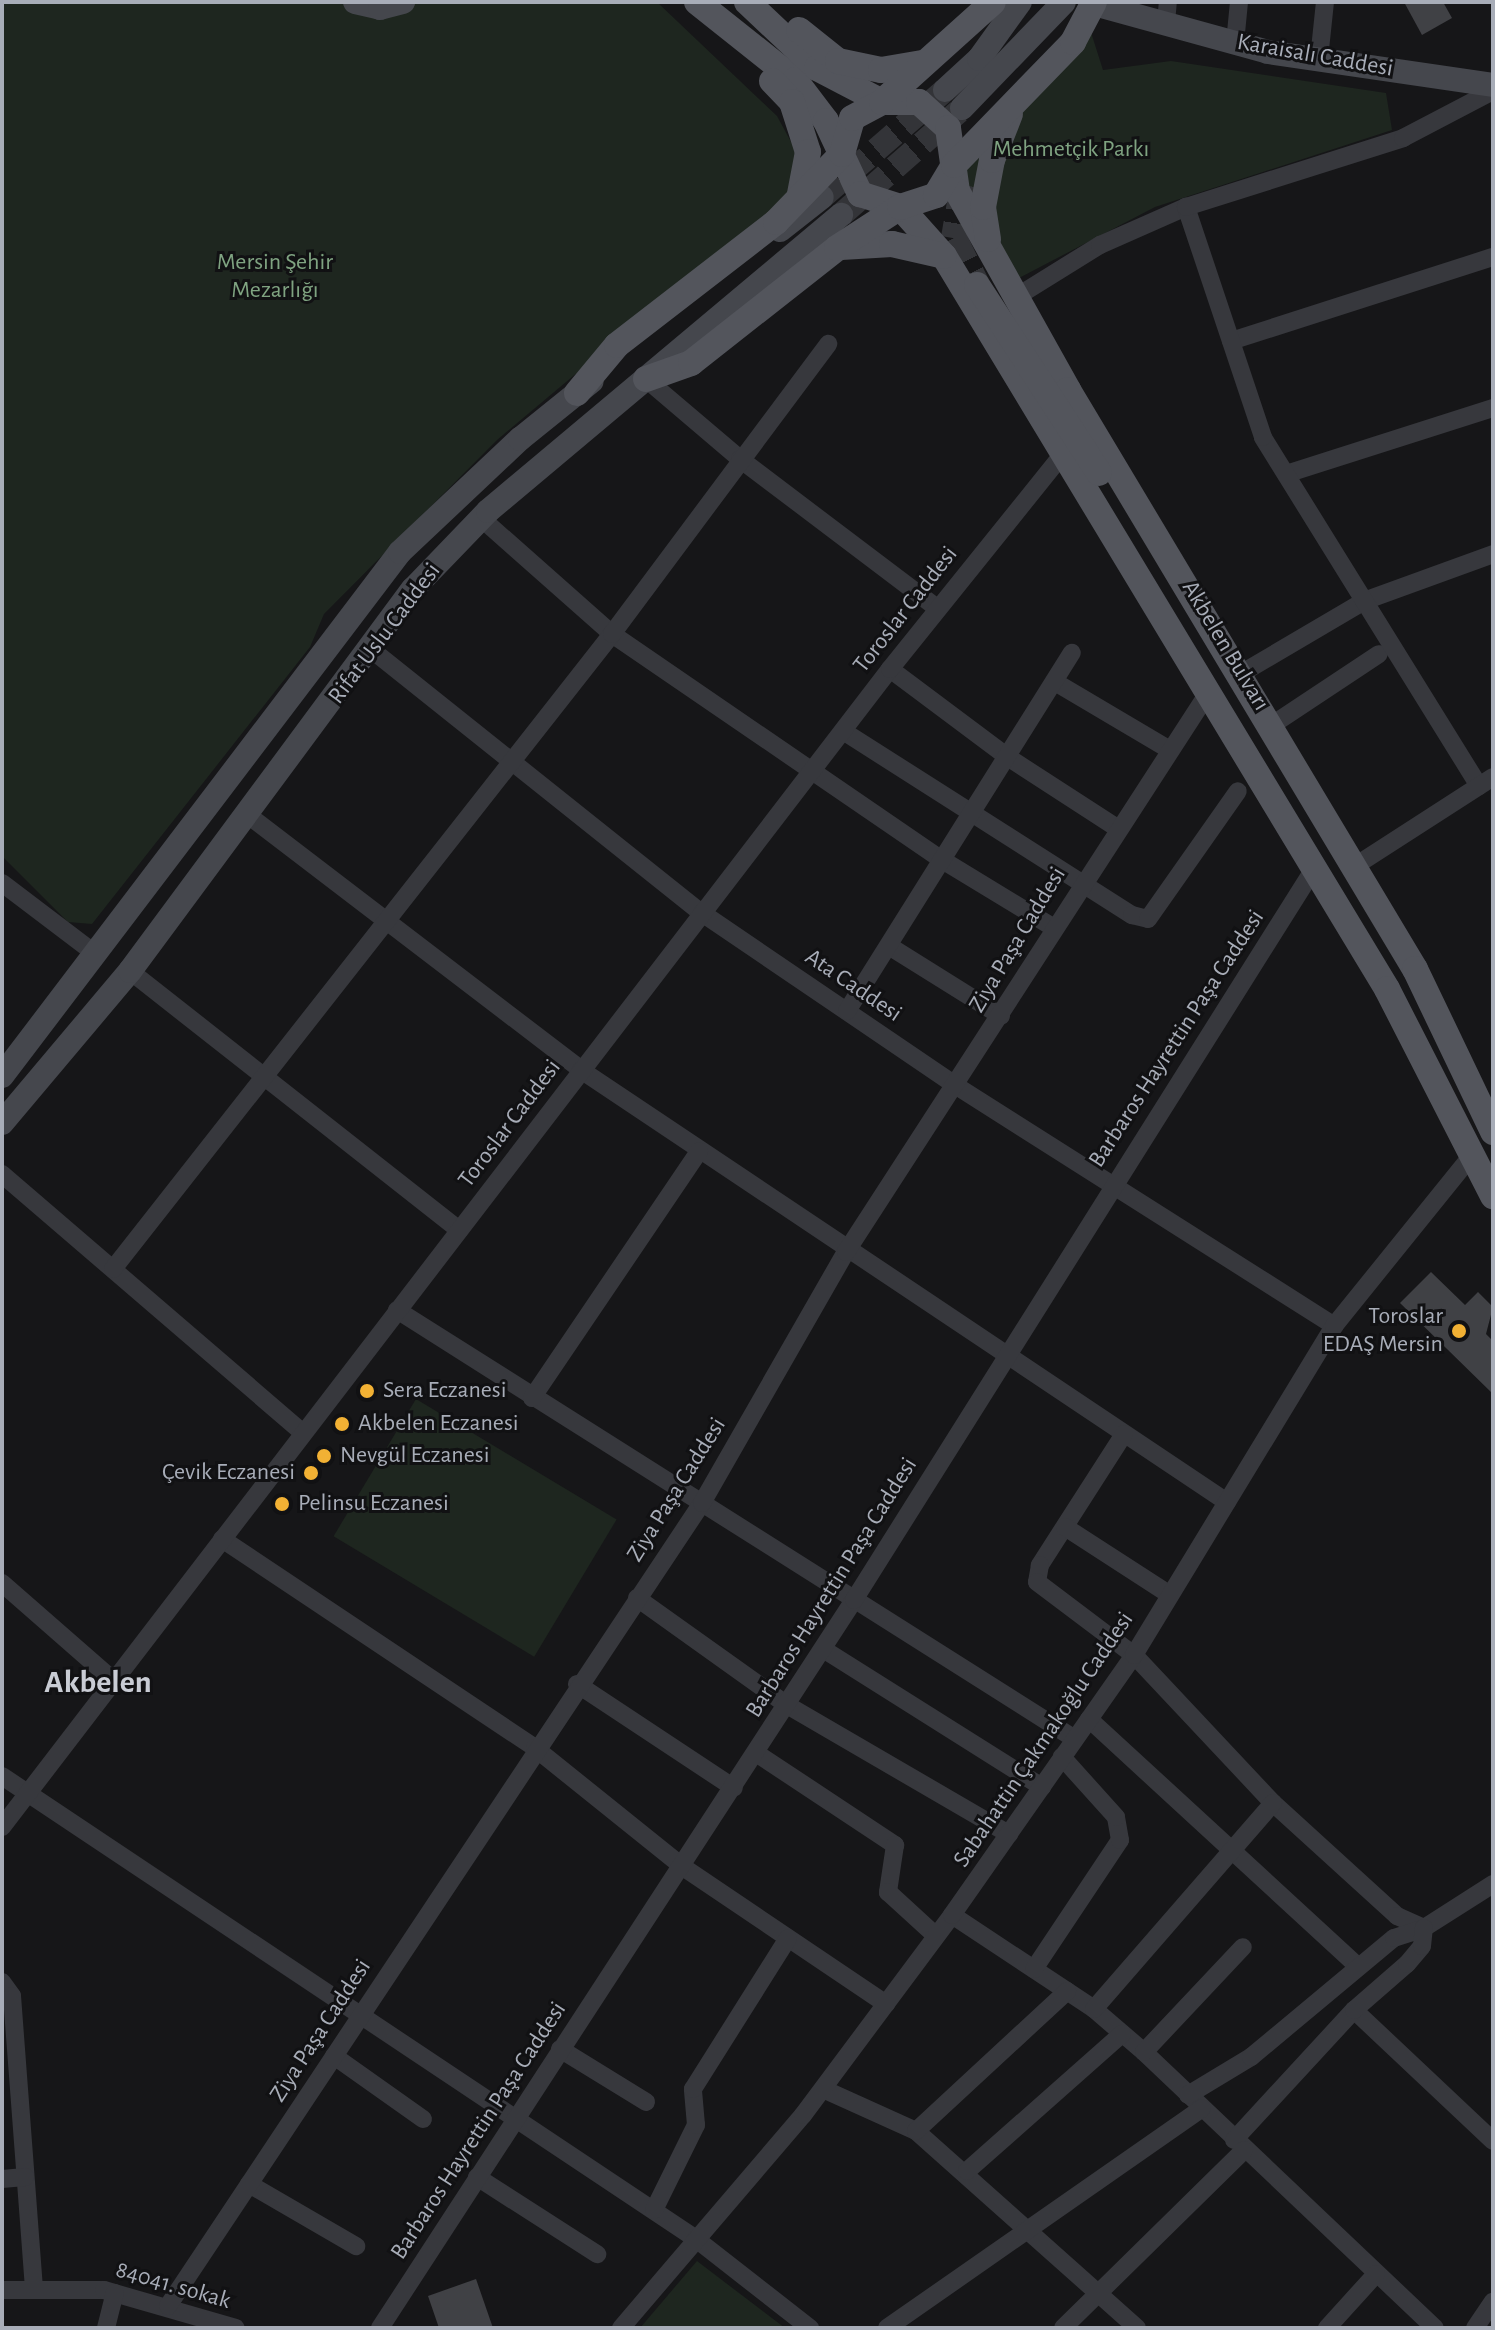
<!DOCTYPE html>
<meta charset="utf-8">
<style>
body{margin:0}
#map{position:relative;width:1495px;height:2330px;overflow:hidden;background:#161618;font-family:"Alegreya Sans",sans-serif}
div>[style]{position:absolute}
.green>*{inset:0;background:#1e261f;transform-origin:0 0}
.building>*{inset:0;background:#404145}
.secondary-tunnel>*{height:24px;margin-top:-12px;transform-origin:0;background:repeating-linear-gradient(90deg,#333438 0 24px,transparent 0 36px)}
.primary-tunnel>*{height:26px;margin-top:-13px;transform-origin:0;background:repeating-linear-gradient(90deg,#333438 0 26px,transparent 0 39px)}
.street>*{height:18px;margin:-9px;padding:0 9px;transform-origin:9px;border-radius:9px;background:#37383d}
.secondary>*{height:24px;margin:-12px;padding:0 12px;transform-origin:12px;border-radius:12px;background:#45474d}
.primary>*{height:26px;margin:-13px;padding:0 13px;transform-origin:13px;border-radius:13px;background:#53555c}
.dots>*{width:22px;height:22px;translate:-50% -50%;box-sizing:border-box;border:4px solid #111113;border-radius:50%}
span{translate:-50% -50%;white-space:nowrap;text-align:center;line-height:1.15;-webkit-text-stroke:6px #111113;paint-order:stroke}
.street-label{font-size:24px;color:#a8adb8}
.park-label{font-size:24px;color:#7fa381}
.poi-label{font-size:24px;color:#a8adb8}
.right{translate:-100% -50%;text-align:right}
.left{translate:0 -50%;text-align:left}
.district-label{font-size:32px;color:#c9ccd4;font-weight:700}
.frame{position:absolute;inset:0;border:4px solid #a8adb8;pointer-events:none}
</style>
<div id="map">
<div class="green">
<i style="clip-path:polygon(2px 2px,657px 2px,777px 116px,802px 162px,797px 188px,497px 440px,324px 614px,310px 647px,92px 924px,68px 922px,2px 856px)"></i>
<i style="clip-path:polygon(1089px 26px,1103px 70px,1171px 61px,1386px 93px,1392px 130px,1155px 207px,1019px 278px,966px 201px,966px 164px)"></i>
<i style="left:416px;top:1399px;width:234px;height:160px;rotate:31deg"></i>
<i style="clip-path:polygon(697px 2261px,785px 2328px,640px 2328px)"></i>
</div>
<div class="building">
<i style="clip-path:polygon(1404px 2px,1443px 2px,1452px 18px,1422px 35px)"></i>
<i style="clip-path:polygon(1431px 1272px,1465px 1305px,1478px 1292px,1493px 1307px,1486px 1334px,1493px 1341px,1493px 1394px,1400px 1303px)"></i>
<i style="clip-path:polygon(476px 2279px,493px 2328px,439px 2328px,428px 2296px)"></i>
</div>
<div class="secondary-tunnel">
<i style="left:822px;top:197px;width:163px;rotate:-41deg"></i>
<i style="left:841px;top:215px;width:157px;rotate:-41.4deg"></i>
</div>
<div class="primary-tunnel">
<i style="left:963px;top:185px;width:54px;rotate:99.6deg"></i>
<i style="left:954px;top:238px;width:52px;rotate:63.9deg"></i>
</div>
<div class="street">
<i style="left:1166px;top:23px;width:21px;rotate:-85deg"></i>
<i style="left:1235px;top:43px;width:41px;rotate:-84.4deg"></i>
<i style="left:1319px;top:59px;width:57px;rotate:-84deg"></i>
<i style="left:1016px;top:297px;width:99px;rotate:-31.8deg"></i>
<i style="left:1100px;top:245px;width:94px;rotate:-23.8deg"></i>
<i style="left:1231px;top:341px;width:275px;rotate:-17.8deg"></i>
<i style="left:646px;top:379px;width:123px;rotate:40.4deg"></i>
<i style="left:740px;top:459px;width:247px;rotate:37.1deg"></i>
<i style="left:1286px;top:474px;width:217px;rotate:-17.7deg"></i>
<i style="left:481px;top:518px;width:175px;rotate:41.5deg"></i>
<i style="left:612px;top:634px;width:402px;rotate:34.4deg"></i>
<i style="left:944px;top:861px;width:129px;rotate:31.3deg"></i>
<i style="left:372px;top:650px;width:422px;rotate:38.6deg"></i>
<i style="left:702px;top:913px;width:310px;rotate:34.2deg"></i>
<i style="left:958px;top:1087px;width:446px;rotate:32.4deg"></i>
<i style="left:890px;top:669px;width:149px;rotate:36.8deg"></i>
<i style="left:1009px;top:758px;width:129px;rotate:32.9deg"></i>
<i style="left:1242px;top:673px;width:142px;rotate:-30.5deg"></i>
<i style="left:1364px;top:601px;width:137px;rotate:-20deg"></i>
<i style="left:1055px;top:682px;width:134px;rotate:30.6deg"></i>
<i style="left:1272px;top:725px;width:128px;rotate:-33.6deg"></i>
<i style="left:843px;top:731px;width:343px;rotate:32.5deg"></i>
<i style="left:1132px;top:915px;width:16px;rotate:14deg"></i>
<i style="left:1148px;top:919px;width:156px;rotate:-54.9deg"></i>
<i style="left:1479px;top:786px;width:410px;rotate:-121.8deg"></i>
<i style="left:1263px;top:437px;width:243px;rotate:-108.5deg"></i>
<i style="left:1186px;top:207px;width:228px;rotate:-17.6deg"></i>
<i style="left:1403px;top:138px;width:102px;rotate:-27.6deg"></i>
<i style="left:248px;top:815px;width:419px;rotate:37.4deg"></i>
<i style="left:581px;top:1070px;width:777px;rotate:33.77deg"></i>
<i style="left:1355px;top:866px;width:164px;rotate:-32.8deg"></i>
<i style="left:2px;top:883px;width:114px;rotate:37.2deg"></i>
<i style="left:889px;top:946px;width:132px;rotate:32deg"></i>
<i style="left:130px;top:971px;width:419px;rotate:38.2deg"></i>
<i style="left:847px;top:1011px;width:423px;rotate:-57.9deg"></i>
<i style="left:2px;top:1174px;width:396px;rotate:40.7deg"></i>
<i style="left:113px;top:1269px;width:808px;rotate:-51.84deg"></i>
<i style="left:612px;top:634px;width:362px;rotate:-53.3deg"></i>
<i style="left:397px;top:1310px;width:802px;rotate:32.32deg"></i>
<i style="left:532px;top:1398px;width:298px;rotate:-55.9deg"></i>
<i style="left:1124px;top:1434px;width:156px;rotate:122.7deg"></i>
<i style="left:1040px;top:1565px;width:17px;rotate:100deg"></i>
<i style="left:1037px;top:1582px;width:121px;rotate:37deg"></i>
<i style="left:1134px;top:1655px;width:203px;rotate:46.8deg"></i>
<i style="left:1273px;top:1803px;width:168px;rotate:42.3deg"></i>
<i style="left:1397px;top:1916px;width:30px;rotate:24deg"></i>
<i style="left:1065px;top:1527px;width:125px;rotate:32.9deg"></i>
<i style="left:222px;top:1539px;width:376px;rotate:33.7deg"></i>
<i style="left:535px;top:1748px;width:190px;rotate:38.8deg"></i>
<i style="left:683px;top:1867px;width:245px;rotate:34deg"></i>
<i style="left:2px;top:1583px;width:149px;rotate:41.2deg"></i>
<i style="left:637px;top:1598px;width:184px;rotate:35.5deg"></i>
<i style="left:787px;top:1705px;width:257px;rotate:30.2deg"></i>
<i style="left:823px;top:1649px;width:259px;rotate:32.2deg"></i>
<i style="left:577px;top:1684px;width:188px;rotate:33.5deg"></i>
<i style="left:1089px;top:1719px;width:365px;rotate:42.6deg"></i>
<i style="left:756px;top:1753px;width:167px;rotate:33.5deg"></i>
<i style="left:895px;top:1845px;width:48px;rotate:98.5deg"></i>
<i style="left:888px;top:1892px;width:65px;rotate:42.5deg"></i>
<i style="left:2px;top:1776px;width:834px;rotate:33.71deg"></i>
<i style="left:696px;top:2239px;width:145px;rotate:38deg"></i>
<i style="left:2px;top:1827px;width:1459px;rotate:-52.52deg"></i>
<i style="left:890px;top:669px;width:276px;rotate:-51.2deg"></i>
<i style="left:952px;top:1915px;width:170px;rotate:33.5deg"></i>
<i style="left:1094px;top:2009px;width:66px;rotate:40.7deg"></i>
<i style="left:1144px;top:2052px;width:401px;rotate:43.5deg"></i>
<i style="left:1034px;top:1969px;width:155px;rotate:-56.3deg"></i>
<i style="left:1120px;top:1840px;width:23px;rotate:-100deg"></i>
<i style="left:1116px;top:1817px;width:81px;rotate:-132deg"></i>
<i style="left:2px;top:1982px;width:17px;rotate:54deg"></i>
<i style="left:12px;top:1996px;width:293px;rotate:85.7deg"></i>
<i style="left:1094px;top:2009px;width:273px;rotate:-49deg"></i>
<i style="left:1354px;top:2010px;width:191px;rotate:43.3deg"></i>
<i style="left:560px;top:2049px;width:101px;rotate:31.6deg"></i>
<i style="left:1144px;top:2052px;width:144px;rotate:-46.7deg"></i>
<i style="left:334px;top:2056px;width:109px;rotate:35.3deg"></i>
<i style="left:823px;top:2089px;width:102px;rotate:24.3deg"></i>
<i style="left:916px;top:2131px;width:296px;rotate:41.7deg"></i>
<i style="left:1188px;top:2095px;width:74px;rotate:-31.1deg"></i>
<i style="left:1251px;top:2057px;width:186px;rotate:-39.8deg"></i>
<i style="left:1394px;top:1938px;width:32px;rotate:-18deg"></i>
<i style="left:1424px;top:1928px;width:82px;rotate:-32.5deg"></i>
<i style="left:916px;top:2131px;width:206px;rotate:-42.8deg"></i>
<i style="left:1234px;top:2140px;width:177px;rotate:-47.3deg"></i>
<i style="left:1354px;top:2010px;width:70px;rotate:-41deg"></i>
<i style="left:1407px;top:1964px;width:23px;rotate:-50deg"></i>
<i style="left:1422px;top:1946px;width:18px;rotate:-84deg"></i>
<i style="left:967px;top:2171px;width:207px;rotate:-41.5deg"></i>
<i style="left:477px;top:2177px;width:143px;rotate:32.7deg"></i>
<i style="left:2px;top:2179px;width:23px;rotate:-5deg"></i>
<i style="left:249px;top:2184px;width:124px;rotate:30.1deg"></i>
<i style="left:654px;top:2210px;width:95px;rotate:-63.7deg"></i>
<i style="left:696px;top:2125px;width:36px;rotate:-95deg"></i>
<i style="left:693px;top:2089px;width:178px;rotate:-57.8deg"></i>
<i style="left:2px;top:2290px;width:102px"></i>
<i style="left:104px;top:2290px;width:137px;rotate:16.1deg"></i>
<i style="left:168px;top:2306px;width:964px;rotate:-56.38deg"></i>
<i style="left:702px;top:1503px;width:289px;rotate:-60.2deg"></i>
<i style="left:846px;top:1252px;width:670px;rotate:-57.07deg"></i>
<i style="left:106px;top:2328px;width:36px;rotate:-76deg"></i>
<i style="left:380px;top:2328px;width:869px;rotate:-56.93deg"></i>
<i style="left:854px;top:1600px;width:866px;rotate:-57.83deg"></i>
<i style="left:621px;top:2328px;width:280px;rotate:-49.5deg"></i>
<i style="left:803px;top:2115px;width:249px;rotate:-53.3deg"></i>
<i style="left:952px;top:1915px;width:317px;rotate:-55deg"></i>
<i style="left:1134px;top:1655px;width:385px;rotate:-58.7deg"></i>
<i style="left:1334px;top:1326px;width:220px;rotate:-51.1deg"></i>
<i style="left:887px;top:2328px;width:384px;rotate:-34.9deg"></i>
<i style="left:1063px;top:2328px;width:254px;rotate:-44.5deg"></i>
<i style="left:1327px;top:2328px;width:73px;rotate:-47.8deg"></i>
<i style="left:1475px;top:2328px;width:32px;rotate:-56deg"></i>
</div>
<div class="secondary">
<i style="left:355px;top:2px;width:26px;rotate:13deg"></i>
<i style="left:380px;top:8px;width:24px;rotate:-15deg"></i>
<i style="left:1094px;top:4px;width:180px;rotate:15.4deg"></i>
<i style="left:1268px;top:52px;width:227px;rotate:8.3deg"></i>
<i style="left:945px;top:90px;width:46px;rotate:-42.4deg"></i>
<i style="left:979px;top:59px;width:70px;rotate:-54.3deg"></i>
<i style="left:962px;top:108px;width:147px;rotate:-46.1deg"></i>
<i style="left:780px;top:230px;width:53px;rotate:-38.2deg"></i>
<i style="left:2px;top:1076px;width:658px;rotate:-52.78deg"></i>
<i style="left:400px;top:552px;width:165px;rotate:-43.3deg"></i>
<i style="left:520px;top:439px;width:92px;rotate:-38.9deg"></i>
<i style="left:2px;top:1123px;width:199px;rotate:-49.9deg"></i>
<i style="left:130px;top:971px;width:475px;rotate:-53.5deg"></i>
<i style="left:413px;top:589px;width:108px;rotate:-46.1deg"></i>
<i style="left:488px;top:511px;width:461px;rotate:-40deg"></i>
</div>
<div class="primary">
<i style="left:697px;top:2px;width:125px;rotate:38.5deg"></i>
<i style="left:795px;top:80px;width:51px;rotate:52.9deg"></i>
<i style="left:826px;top:121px;width:81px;rotate:65deg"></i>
<i style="left:860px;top:194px;width:42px;rotate:18deg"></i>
<i style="left:900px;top:207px;width:66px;rotate:48.1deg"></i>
<i style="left:944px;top:256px;width:856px;rotate:58.85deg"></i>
<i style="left:1387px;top:989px;width:233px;rotate:62.9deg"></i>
<i style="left:747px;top:2px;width:96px;rotate:43.3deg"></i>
<i style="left:817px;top:68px;width:73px;rotate:27.6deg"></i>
<i style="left:882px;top:102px;width:37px"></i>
<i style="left:919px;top:102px;width:39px;rotate:42deg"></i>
<i style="left:948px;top:128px;width:64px;rotate:81.9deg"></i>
<i style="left:957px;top:191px;width:228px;rotate:60.8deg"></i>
<i style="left:1068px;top:390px;width:675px;rotate:59.07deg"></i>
<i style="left:1415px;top:969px;width:181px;rotate:64.4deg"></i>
<i style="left:799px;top:30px;width:50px;rotate:38.5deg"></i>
<i style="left:838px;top:61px;width:44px;rotate:11.8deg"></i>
<i style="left:881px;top:70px;width:43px;rotate:-9.5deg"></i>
<i style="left:772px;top:81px;width:29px;rotate:46deg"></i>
<i style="left:792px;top:102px;width:52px;rotate:72.3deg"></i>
<i style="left:808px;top:152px;width:43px;rotate:100.8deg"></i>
<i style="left:988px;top:239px;width:32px;rotate:-99deg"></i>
<i style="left:983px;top:207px;width:48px;rotate:-79.2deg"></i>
<i style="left:992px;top:160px;width:49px;rotate:-68.6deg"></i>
<i style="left:841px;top:247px;width:51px;rotate:-3.4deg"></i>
<i style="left:892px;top:244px;width:53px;rotate:13deg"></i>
<i style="left:977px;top:285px;width:224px;rotate:57deg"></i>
<i style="left:646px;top:379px;width:48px;rotate:-19.6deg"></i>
<i style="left:691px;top:363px;width:186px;rotate:-38.2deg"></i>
<i style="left:837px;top:248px;width:75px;rotate:-33.1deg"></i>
<i style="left:900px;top:207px;width:38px;rotate:-18deg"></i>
<i style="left:936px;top:195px;width:35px;rotate:-59deg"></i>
<i style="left:954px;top:165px;width:171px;rotate:-45.9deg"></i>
<i style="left:1073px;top:42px;width:45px;rotate:-62.3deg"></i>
<i style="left:577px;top:393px;width:62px;rotate:-50.2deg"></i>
<i style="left:617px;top:345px;width:201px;rotate:-37.7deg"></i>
<i style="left:776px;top:222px;width:95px;rotate:-45.9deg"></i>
<i style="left:842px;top:154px;width:37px;rotate:-74deg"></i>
<i style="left:852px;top:118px;width:34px;rotate:-28deg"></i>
<i style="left:882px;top:102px;width:149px;rotate:-42deg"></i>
</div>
<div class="dots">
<i style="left:1459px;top:1331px;background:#f2b134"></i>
<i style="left:367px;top:1391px;background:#f2b134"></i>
<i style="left:342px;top:1424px;background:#f2b134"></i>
<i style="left:324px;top:1456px;background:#f2b134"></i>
<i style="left:311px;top:1473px;background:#f2b134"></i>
<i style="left:282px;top:1504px;background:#f2b134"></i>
</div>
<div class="street-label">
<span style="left:1315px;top:56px;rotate:10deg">Karaisalı Caddesi</span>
<span style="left:906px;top:610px;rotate:-52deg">Toroslar Caddesi</span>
<span style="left:385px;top:634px;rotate:-53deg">Rifat Uslu Caddesi</span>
<span style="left:1225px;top:646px;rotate:59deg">Akbelen Bulvarı</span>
<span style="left:1018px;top:940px;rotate:-59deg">Ziya Paşa Caddesi</span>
<span style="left:853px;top:986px;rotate:34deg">Ata Caddesi</span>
<span style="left:1177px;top:1039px;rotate:-57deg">Barbaros Hayrettin Paşa Caddesi</span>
<span style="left:510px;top:1124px;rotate:-53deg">Toroslar Caddesi</span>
<span style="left:677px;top:1490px;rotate:-58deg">Ziya Paşa Caddesi</span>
<span style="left:832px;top:1588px;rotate:-58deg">Barbaros Hayrettin Paşa Caddesi</span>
<span style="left:1044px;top:1740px;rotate:-56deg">Sabahattin Çakmakoğlu Caddesi</span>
<span style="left:321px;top:2031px;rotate:-57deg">Ziya Paşa Caddesi</span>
<span style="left:479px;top:2131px;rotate:-57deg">Barbaros Hayrettin Paşa Caddesi</span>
<span style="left:173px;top:2286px;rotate:16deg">84041. sokak</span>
</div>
<div class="park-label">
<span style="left:1071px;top:150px">Mehmetçik Parkı</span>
<span style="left:275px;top:277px">Mersin Şehir<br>Mezarlığı</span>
</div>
<div class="poi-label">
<span class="right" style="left:1443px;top:1331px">Toroslar<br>EDAŞ Mersin</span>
<span class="left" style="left:383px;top:1391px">Sera Eczanesi</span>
<span class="left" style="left:358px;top:1424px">Akbelen Eczanesi</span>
<span class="left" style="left:340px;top:1456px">Nevgül Eczanesi</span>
<span class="right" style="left:295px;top:1473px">Çevik Eczanesi</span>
<span class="left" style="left:298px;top:1504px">Pelinsu Eczanesi</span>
</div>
<div class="district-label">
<span style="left:98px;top:1682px">Akbelen</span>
</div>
<div class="frame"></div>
</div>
